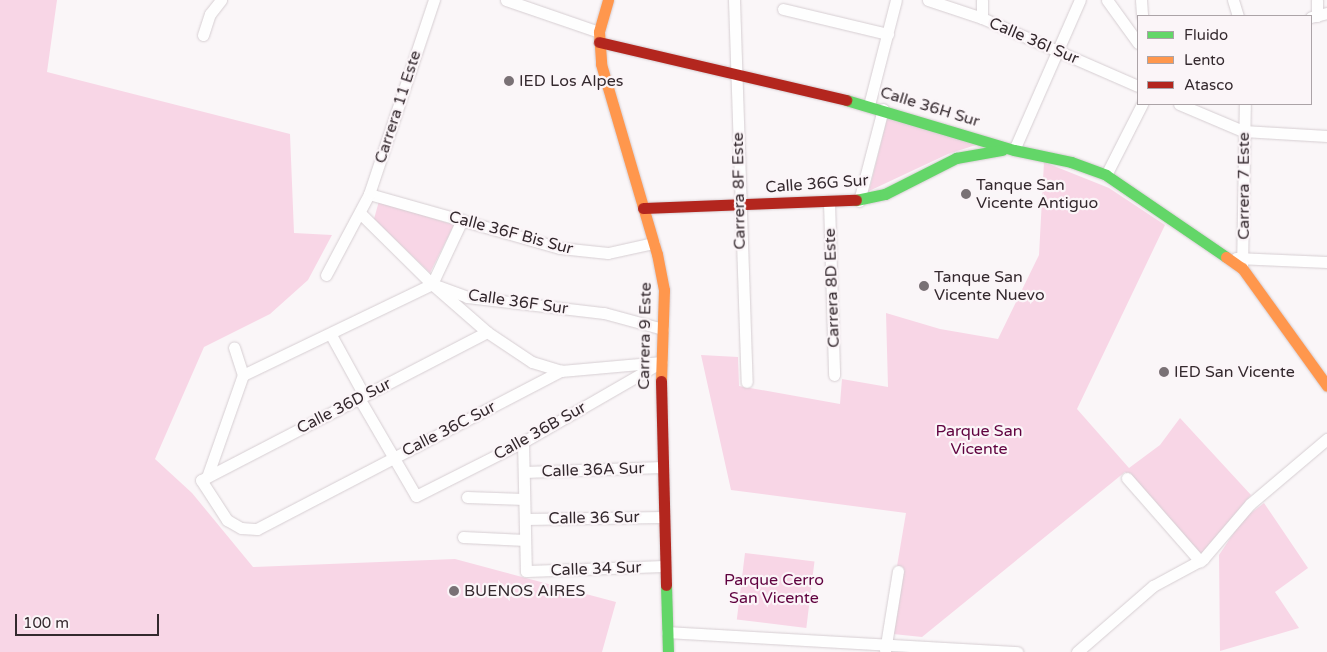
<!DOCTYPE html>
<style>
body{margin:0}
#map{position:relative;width:1327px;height:652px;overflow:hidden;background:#faf6f8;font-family:"Varela Round",sans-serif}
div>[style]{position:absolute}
.green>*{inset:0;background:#f8d6e6;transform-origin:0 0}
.roads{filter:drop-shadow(0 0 1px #d6ced2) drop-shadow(0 0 1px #d6ced2)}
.street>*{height:11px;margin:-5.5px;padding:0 5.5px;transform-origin:5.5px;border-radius:5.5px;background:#fefefe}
.fast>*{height:11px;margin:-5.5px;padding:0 5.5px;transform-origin:5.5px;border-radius:5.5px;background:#63d668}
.slow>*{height:11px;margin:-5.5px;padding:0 5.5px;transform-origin:5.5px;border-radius:5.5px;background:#ff974d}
.jam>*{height:11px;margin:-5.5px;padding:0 5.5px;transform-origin:5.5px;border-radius:5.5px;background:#b3261e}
.dots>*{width:14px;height:14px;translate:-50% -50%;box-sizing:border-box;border:2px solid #fbf5f8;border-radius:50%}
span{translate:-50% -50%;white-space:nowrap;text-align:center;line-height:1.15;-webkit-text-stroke:4.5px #fbf5f8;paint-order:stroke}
.street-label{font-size:16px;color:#34292e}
.poi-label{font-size:16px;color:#34292e}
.left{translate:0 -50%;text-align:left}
.park-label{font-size:16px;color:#5f023f}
.legend{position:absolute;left:1137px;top:15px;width:175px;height:90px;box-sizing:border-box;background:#fbf5f8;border:1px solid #aba3a7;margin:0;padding:6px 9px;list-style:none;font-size:15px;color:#34292e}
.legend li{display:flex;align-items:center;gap:10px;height:25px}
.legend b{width:25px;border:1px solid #aba3a7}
.scale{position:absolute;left:15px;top:614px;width:144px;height:22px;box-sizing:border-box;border:2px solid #34292e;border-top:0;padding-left:6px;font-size:15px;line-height:18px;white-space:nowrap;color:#34292e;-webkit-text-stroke:4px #fbf5f8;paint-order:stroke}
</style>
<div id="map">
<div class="green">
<i style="clip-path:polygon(0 0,57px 0,47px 72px,290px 134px,294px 233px,332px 235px,308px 280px,270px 314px,204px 347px,155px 459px,192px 493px,253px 567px,455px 559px,616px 602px,602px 652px,0 652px)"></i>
<i style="clip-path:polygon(888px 115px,982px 143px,948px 154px,869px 191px)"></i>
<i style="clip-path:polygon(1044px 162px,1109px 188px,1165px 225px,1077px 409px,1129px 468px,1160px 445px,1180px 418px,1251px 495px,1201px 554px,1125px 472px,922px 637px,893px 634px,896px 572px,906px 513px,731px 490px,701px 355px,738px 357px,739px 386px,840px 404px,842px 379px,888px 387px,886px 313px,940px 329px,998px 339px,1039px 255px)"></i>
<i style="clip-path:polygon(379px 201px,454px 225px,430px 273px,374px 219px)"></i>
<i style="clip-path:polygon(1264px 503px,1308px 568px,1275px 592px,1299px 628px,1220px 651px,1219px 555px,1243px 519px)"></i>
<i style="left:745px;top:553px;width:70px;height:67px;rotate:7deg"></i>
</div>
<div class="roads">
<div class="street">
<i style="left:506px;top:0;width:98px;rotate:19deg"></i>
<i style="left:734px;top:0;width:382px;rotate:88.1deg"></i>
<i style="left:928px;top:0;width:57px;rotate:18.4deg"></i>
<i style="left:982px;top:18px;width:170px;rotate:23.6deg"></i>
<i style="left:982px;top:0;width:18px;rotate:90deg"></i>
<i style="left:1107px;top:0;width:53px;rotate:54.2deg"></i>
<i style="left:1141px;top:0;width:16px;rotate:86deg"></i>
<i style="left:1233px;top:0;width:17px;rotate:73deg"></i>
<i style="left:783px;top:9px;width:108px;rotate:13.4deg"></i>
<i style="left:1317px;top:16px;width:16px;rotate:-90deg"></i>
<i style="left:1311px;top:17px;width:16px;rotate:-14deg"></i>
<i style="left:203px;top:35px;width:22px;rotate:-72deg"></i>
<i style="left:210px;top:14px;width:18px;rotate:-52deg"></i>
<i style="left:1179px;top:104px;width:69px;rotate:22.9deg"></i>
<i style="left:1243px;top:131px;width:84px;rotate:3.4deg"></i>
<i style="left:869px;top:105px;width:108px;rotate:-75.6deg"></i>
<i style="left:1014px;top:150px;width:164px;rotate:-66.3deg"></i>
<i style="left:1106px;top:175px;width:80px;rotate:-63.1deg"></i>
<i style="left:369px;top:194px;width:198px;rotate:15.8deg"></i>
<i style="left:560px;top:248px;width:48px;rotate:5.9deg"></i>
<i style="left:608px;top:253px;width:47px;rotate:-12.3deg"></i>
<i style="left:859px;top:201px;width:95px;rotate:-75.4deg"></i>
<i style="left:829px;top:202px;width:173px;rotate:88.3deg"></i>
<i style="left:361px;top:214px;width:100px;rotate:44.6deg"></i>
<i style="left:432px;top:284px;width:73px;rotate:41.1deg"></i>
<i style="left:487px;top:332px;width:54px;rotate:33.7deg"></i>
<i style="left:532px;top:362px;width:30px;rotate:17deg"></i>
<i style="left:1236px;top:258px;width:91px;rotate:2.5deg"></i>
<i style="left:1242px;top:268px;width:164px;rotate:-89deg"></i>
<i style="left:326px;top:275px;width:92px;rotate:-62deg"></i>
<i style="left:369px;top:194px;width:205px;rotate:-71.5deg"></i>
<i style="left:432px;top:284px;width:71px;rotate:-64.9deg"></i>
<i style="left:487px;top:332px;width:322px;rotate:152.6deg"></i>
<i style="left:201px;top:480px;width:48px;rotate:57deg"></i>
<i style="left:227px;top:520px;width:16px;rotate:30deg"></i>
<i style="left:241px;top:528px;width:16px;rotate:4deg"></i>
<i style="left:257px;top:529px;width:343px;rotate:-27.5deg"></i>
<i style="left:561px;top:371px;width:101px;rotate:-5.1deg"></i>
<i style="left:331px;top:335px;width:68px;rotate:61.2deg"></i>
<i style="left:243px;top:375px;width:210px;rotate:-25.7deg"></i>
<i style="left:432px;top:284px;width:37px;rotate:20deg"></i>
<i style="left:467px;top:297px;width:138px;rotate:6.7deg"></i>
<i style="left:604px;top:313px;width:61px;rotate:15.2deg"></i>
<i style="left:359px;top:398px;width:113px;rotate:59.8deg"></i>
<i style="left:416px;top:496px;width:120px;rotate:-26.8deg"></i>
<i style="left:523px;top:442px;width:158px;rotate:-30deg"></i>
<i style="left:523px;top:442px;width:129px;rotate:88.7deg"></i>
<i style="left:526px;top:571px;width:139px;rotate:-2.1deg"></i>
<i style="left:524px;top:472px;width:138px;rotate:-2.1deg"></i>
<i style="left:207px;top:477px;width:108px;rotate:-70.6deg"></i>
<i style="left:243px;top:375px;width:29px;rotate:-108deg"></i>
<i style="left:1127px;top:478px;width:111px;rotate:48.7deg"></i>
<i style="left:467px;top:497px;width:57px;rotate:2deg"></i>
<i style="left:525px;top:519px;width:138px;rotate:-0.8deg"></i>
<i style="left:463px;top:537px;width:62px;rotate:2.8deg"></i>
<i style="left:667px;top:632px;width:351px;rotate:3.3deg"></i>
<i style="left:885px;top:651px;width:81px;rotate:-80.8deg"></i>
<i style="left:1077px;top:652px;width:101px;rotate:-41deg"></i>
<i style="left:1153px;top:586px;width:57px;rotate:-28.4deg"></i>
<i style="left:1203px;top:559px;width:72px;rotate:-49.5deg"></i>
<i style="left:1250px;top:504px;width:101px;rotate:-40.2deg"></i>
</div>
<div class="fast">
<i style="left:846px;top:100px;width:175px;rotate:16.6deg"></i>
<i style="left:1014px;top:150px;width:58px;rotate:11.9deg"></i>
<i style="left:1071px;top:162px;width:37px;rotate:20deg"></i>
<i style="left:1106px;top:175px;width:145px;rotate:34.3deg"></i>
<i style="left:856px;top:200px;width:30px;rotate:-12deg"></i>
<i style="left:885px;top:194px;width:80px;rotate:-26.9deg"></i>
<i style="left:956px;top:158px;width:47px;rotate:-9.9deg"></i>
<i style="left:666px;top:585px;width:67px;rotate:88.3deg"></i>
</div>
<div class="slow">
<i style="left:608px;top:0;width:33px;rotate:106deg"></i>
<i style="left:599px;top:32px;width:32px;rotate:86deg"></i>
<i style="left:601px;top:64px;width:198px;rotate:73.6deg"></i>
<i style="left:657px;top:254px;width:37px;rotate:79deg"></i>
<i style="left:664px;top:290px;width:91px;rotate:91.9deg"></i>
<i style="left:1226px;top:257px;width:19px;rotate:35deg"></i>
<i style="left:1242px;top:268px;width:145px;rotate:54.2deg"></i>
</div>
<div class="jam">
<i style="left:599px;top:42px;width:254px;rotate:13.2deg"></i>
<i style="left:643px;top:208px;width:213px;rotate:-2.2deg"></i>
<i style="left:661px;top:381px;width:204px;rotate:88.6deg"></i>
</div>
</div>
<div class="dots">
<i style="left:509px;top:81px;background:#797175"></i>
<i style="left:966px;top:194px;background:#797175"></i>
<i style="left:924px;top:286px;background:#797175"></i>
<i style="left:1164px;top:372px;background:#797175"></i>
<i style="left:454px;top:591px;background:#797175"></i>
</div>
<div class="street-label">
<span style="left:1034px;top:41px;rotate:23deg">Calle 36I Sur</span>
<span style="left:398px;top:107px;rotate:-72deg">Carrera 11 Este</span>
<span style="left:930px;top:107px;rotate:17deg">Calle 36H Sur</span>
<span style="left:817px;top:184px;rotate:-4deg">Calle 36G Sur</span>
<span style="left:1244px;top:186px;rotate:-90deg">Carrera 7 Este</span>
<span style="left:739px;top:191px;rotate:-91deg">Carrera 8F Este</span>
<span style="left:511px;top:233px;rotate:15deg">Calle 36F Bis Sur</span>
<span style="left:832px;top:288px;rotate:-92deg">Carrera 8D Este</span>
<span style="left:518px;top:302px;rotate:8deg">Calle 36F Sur</span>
<span style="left:645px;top:336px;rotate:-89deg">Carrera 9 Este</span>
<span style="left:344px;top:406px;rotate:-27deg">Calle 36D Sur</span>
<span style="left:449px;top:429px;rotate:-27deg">Calle 36C Sur</span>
<span style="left:540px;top:431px;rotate:-29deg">Calle 36B Sur</span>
<span style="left:593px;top:470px;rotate:-2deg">Calle 36A Sur</span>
<span style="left:594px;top:518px;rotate:-1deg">Calle 36 Sur</span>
<span style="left:596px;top:569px;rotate:-2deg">Calle 34 Sur</span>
</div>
<div class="poi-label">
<span class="left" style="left:519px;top:81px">IED Los Alpes</span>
<span class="left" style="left:976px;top:194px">Tanque San<br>Vicente Antiguo</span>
<span class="left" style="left:934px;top:286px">Tanque San<br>Vicente Nuevo</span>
<span class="left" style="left:1174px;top:372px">IED San Vicente</span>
<span class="left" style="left:464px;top:591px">BUENOS AIRES</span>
</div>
<div class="park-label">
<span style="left:979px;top:440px">Parque San<br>Vicente</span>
<span style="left:774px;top:589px">Parque Cerro<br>San Vicente</span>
</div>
<ul class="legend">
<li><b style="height:6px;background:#63d668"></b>Fluido</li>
<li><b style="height:6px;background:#ff974d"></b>Lento</li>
<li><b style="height:6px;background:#b3261e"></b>Atasco</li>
</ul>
<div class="scale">100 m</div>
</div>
